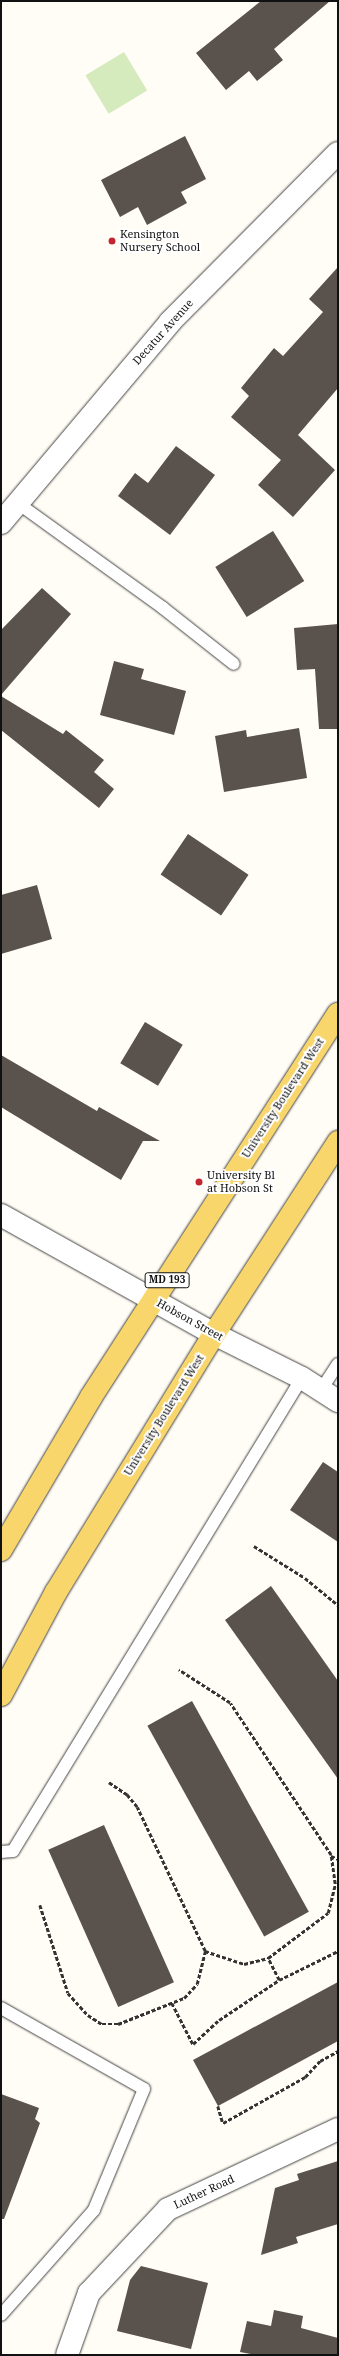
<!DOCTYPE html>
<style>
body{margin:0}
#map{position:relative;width:339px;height:2356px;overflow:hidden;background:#fffdf5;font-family:"Noto Serif",serif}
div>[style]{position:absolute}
.green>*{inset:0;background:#d5ebbd;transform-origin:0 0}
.building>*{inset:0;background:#5a524d;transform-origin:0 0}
.path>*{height:2.5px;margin-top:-1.25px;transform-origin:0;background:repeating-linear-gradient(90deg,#333 0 4px,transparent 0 6px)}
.roads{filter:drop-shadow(0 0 1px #444) drop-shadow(0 0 1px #444)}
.lane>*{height:12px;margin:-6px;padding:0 6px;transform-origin:6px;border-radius:6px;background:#fff}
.street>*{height:22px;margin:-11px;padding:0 11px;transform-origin:11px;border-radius:11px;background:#fff}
.primary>*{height:22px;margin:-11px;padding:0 11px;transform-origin:11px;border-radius:11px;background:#f9d66b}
.dots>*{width:11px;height:11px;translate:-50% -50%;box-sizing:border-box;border:2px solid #fff;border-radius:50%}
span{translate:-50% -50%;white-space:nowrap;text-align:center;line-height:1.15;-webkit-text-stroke:4px #fff;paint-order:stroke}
.shield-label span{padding:1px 3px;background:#fff;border:1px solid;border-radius:3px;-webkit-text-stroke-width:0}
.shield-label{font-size:10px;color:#111;font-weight:700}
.poi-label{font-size:11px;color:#111}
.left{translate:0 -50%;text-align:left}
.street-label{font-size:11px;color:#111}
.frame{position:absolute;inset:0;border:2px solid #111;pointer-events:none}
</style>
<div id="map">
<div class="green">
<i style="left:124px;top:52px;width:45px;height:45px;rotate:59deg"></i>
</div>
<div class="building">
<i style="clip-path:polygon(261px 1px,330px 1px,274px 49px,283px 60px,257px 81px,249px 71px,226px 90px,196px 53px)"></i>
<i style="clip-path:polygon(185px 136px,206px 179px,181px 192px,187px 203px,147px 225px,138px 207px,120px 217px,101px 180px)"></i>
<i style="clip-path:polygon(338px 267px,338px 388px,298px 435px,335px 470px,293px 517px,258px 485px,281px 460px,231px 417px,249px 396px,241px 388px,274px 348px,283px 356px,323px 312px,309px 299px)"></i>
<i style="clip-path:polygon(176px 446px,215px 475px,170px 535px,118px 496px,135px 473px,148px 483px)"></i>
<i style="left:273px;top:531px;width:59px;height:68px;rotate:58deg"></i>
<i style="clip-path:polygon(42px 588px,71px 614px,1px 695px,1px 630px)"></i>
<i style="clip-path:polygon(338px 624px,338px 729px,319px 729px,315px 669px,297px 670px,294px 628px)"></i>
<i style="clip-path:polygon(114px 661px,144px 669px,141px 679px,186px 691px,174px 735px,100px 715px)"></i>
<i style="clip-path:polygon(1px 696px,63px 734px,66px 730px,104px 760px,94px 772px,114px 789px,99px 808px,1px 730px)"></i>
<i style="clip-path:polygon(299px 728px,307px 778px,224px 792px,215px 736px,246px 730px,247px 737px)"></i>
<i style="left:188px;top:834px;width:73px;height:49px;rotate:34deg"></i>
<i style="clip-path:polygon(37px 885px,52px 939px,1px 954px,1px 895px)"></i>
<i style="left:145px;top:1022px;width:44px;height:48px;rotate:31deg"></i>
<i style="clip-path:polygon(1px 1055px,97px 1111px,99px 1107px,160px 1141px,143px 1141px,121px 1180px,1px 1107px)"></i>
<i style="clip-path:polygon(323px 1462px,338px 1472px,338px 1542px,290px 1510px)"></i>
<i style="clip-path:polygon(271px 1586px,338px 1681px,338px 1779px,225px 1620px)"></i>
<i style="left:192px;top:1701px;width:241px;height:51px;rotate:61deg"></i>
<i style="left:104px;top:1825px;width:172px;height:61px;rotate:66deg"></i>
<i style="clip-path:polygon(338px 1982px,338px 2041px,218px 2106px,193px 2060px)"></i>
<i style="clip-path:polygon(1px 2094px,39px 2108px,35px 2119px,40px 2123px,4px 2219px,1px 2219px)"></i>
<i style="clip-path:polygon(338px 2161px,338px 2224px,296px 2237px,298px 2243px,261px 2255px,275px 2188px,299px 2180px,297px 2174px)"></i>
<i style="clip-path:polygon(141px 2266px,208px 2283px,191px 2349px,117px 2331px,130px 2280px)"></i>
<i style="clip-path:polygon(274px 2310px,303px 2316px,301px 2328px,338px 2338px,338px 2355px,256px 2355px,240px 2352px,247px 2321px,271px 2326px)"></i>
</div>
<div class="path">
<i style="left:254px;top:1546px;width:60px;rotate:32.1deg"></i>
<i style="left:305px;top:1578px;width:43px;rotate:39.3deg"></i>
<i style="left:331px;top:1856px;width:8px;rotate:23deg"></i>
<i style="left:40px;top:1905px;width:92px;rotate:72.3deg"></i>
<i style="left:68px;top:1993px;width:30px;rotate:48deg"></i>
<i style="left:88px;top:2015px;width:17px;rotate:33deg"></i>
<i style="left:102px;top:2024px;width:16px"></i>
<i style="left:118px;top:2024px;width:71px;rotate:-21.5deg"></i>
<i style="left:184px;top:1998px;width:19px;rotate:-47deg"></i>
<i style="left:197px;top:1984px;width:34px;rotate:-76deg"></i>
<i style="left:205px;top:1951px;width:159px;rotate:-115.3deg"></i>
<i style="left:137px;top:1807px;width:16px;rotate:-130deg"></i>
<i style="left:127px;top:1795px;width:22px;rotate:-146deg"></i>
<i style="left:205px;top:1951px;width:41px;rotate:18.4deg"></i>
<i style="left:244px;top:1964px;width:25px;rotate:-14deg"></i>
<i style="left:279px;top:1980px;width:66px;rotate:-26.2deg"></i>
<i style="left:172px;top:2003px;width:46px;rotate:62.9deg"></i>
<i style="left:193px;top:2044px;width:35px;rotate:-43deg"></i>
<i style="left:219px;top:2020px;width:72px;rotate:-33.7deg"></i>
<i style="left:279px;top:1980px;width:25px;rotate:-117deg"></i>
<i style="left:268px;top:1958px;width:75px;rotate:-36.9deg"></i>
<i style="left:328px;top:1913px;width:30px;rotate:-76deg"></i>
<i style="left:335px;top:1884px;width:29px;rotate:-98deg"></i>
<i style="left:331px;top:1855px;width:182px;rotate:-123.6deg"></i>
<i style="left:230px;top:1703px;width:61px;rotate:-147.1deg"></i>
<i style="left:218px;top:2106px;width:18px;rotate:74deg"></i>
<i style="left:223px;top:2123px;width:94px;rotate:-29.3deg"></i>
<i style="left:305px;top:2077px;width:22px;rotate:-47deg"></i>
<i style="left:320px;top:2061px;width:21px;rotate:-29deg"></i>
</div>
<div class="roads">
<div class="lane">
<i style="left:19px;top:504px;width:178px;rotate:35.8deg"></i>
<i style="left:163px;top:608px;width:90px;rotate:38.3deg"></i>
<i style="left:321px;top:1390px;width:31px;rotate:-57deg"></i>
<i style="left:1px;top:1852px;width:12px;rotate:-5deg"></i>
<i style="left:13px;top:1851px;width:554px;rotate:-58.58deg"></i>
<i style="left:1px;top:2008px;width:164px;rotate:29.5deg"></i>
<i style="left:144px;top:2089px;width:131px;rotate:112.5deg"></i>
<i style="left:94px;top:2210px;width:140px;rotate:131.5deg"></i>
</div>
<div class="street">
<i style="left:1px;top:523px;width:263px;rotate:-49.9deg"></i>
<i style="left:170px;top:322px;width:238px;rotate:-45.2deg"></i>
<i style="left:1px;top:1215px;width:244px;rotate:29.2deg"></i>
<i style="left:214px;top:1334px;width:98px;rotate:26.6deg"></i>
<i style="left:302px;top:1378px;width:43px;rotate:32.6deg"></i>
<i style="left:67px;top:2355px;width:66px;rotate:-70.5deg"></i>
<i style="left:89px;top:2293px;width:115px;rotate:-46.8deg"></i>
<i style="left:168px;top:2209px;width:188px;rotate:-25.2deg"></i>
</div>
<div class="primary">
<i style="left:1px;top:1550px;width:178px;rotate:-59.5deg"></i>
<i style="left:91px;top:1397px;width:456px;rotate:-57.2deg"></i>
<i style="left:1px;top:1695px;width:117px;rotate:-61.9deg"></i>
<i style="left:56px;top:1592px;width:303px;rotate:-58.5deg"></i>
<i style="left:214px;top:1334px;width:229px;rotate:-57.1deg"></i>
</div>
</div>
<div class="dots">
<i style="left:112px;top:241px;background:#c4262e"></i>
<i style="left:199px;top:1182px;background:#c4262e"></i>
</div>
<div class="shield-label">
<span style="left:167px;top:1280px">MD 193</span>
</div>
<div class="poi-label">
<span class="left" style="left:120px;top:241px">Kensington<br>Nursery School</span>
<span class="left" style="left:207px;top:1182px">University Bl<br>at Hobson St</span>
</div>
<div class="street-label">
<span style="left:163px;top:332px;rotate:-48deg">Decatur Avenue</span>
<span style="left:283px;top:1098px;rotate:-57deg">University Boulevard West</span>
<span style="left:190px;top:1320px;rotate:29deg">Hobson Street</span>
<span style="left:164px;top:1415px;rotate:-58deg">University Boulevard West</span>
<span style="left:204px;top:2192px;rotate:-25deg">Luther Road</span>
</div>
<div class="frame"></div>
</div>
